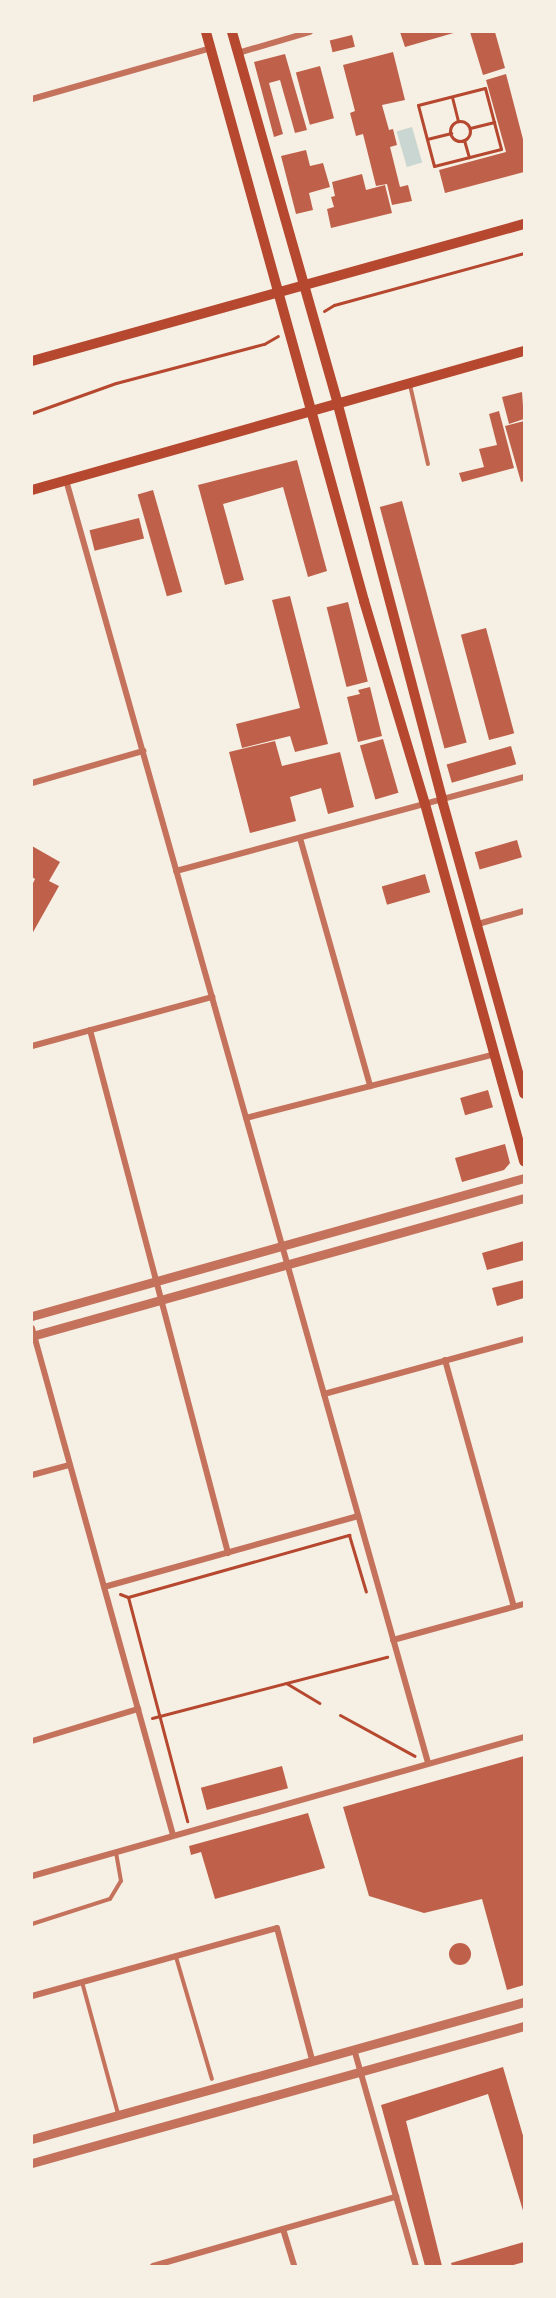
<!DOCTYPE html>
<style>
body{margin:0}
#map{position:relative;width:556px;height:2298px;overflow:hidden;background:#f6efe4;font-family:Roboto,sans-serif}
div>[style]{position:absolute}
.water>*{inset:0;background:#c9d6d2;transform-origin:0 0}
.building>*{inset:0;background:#bf614a;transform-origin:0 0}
.round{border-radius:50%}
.path>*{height:3px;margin:-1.5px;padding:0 1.5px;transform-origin:1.5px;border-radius:1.5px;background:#b5482f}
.path>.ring{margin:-1.5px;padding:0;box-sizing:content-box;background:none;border:3px solid #b5482f;border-radius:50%}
.service>*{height:4px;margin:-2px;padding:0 2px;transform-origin:2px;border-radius:2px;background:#c5725c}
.minor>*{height:6px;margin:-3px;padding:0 3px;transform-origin:3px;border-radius:3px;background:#c5725c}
.tertiary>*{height:9px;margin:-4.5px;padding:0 4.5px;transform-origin:4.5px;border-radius:4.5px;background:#c5725c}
.secondary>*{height:10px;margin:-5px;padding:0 5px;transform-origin:5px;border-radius:5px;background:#b5482f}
.primary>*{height:10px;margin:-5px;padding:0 5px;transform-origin:5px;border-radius:5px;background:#b5482f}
span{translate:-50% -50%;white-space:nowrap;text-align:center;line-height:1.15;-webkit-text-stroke:4.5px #f6efe4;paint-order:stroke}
.frame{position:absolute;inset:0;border:33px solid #f6efe4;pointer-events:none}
</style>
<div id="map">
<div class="water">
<i style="left:412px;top:127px;width:37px;height:16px;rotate:74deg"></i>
</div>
<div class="building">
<i style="clip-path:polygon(400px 32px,457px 32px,405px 47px)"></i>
<i style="clip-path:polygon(470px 32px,495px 32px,505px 68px,483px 75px)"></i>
<i style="left:352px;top:35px;width:12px;height:23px;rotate:76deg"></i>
<i style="clip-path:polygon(393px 52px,405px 100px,382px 105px,389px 130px,393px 129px,397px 145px,390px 147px,400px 187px,408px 185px,412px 201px,392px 205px,387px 184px,376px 186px,363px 134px,356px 136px,350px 113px,355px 111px,343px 65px)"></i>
<i style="clip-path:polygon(285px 54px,307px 130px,295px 133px,280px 80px,269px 83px,283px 134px,274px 137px,254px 62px)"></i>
<i style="left:320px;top:66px;width:54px;height:25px;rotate:75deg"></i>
<i style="clip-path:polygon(506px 74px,524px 143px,524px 172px,445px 193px,439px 170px,506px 152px,486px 80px)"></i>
<i style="clip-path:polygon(306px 150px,310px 166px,323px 163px,330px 187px,309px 193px,313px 210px,296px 214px,281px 156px)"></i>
<i style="clip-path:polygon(362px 174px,366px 190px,385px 185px,392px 213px,331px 228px,327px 209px,334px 207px,331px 197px,335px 196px,332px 182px)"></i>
<i style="clip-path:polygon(522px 392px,524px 419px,509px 424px,502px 397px)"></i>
<i style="clip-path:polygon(499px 411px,514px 468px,462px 482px,459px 473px,484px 467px,479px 449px,497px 445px,489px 414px)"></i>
<i style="clip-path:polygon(524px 421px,524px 481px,521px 482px,505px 426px)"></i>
<i style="clip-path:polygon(297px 460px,327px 571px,308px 577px,283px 487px,223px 504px,244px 580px,225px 585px,198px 485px)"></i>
<i style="left:153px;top:490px;width:106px;height:16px;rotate:74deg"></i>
<i style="left:402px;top:501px;width:250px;height:23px;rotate:75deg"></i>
<i style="left:139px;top:518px;width:21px;height:51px;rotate:76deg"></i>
<i style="clip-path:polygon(290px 596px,328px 744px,295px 752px,290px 736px,242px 748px,236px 724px,300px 708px,272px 600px)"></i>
<i style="left:348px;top:602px;width:82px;height:22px;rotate:76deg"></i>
<i style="left:486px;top:628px;width:109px;height:26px;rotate:75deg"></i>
<i style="clip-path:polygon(370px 687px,382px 736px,358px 742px,347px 697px,360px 694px,358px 690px)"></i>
<i style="left:383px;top:739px;width:56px;height:24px;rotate:74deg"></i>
<i style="clip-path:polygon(275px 741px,282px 766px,340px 752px,354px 807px,328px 814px,321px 788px,290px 797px,296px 821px,250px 833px,229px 752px)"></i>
<i style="left:511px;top:746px;width:19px;height:67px;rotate:74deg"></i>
<i style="left:517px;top:840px;width:18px;height:44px;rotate:74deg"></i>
<i style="clip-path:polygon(32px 846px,60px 862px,49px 881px,59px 886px,32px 934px,32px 885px,35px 879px,32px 877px)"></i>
<i style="left:425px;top:874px;width:19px;height:45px;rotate:74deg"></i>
<i style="left:488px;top:1090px;width:18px;height:29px;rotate:74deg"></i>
<i style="clip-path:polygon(505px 1144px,510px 1163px,504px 1170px,462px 1182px,455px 1158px)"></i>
<i style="clip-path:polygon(524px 1241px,524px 1260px,487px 1270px,482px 1253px)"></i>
<i style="clip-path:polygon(524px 1280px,524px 1298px,497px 1306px,492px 1288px)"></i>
<i style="clip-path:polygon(524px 1756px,524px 1985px,507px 1990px,482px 1899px,424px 1913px,369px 1896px,343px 1807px)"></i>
<i style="left:282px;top:1766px;width:23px;height:84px;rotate:75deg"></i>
<i style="clip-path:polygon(308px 1813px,325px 1868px,215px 1899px,201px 1852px,191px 1855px,189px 1846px)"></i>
<i class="round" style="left:449px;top:1943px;width:22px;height:22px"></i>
<i style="clip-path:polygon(503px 2067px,524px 2139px,524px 2214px,488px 2094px,406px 2121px,442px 2266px,425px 2266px,381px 2105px)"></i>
<i style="clip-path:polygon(524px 2242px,524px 2262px,510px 2266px,452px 2266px,451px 2263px)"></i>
</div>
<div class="path">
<i style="left:485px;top:88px;width:63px;rotate:75.3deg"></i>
<i style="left:501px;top:149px;width:69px;rotate:165.8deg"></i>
<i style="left:434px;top:166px;width:63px;rotate:-104.7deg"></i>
<i style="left:418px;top:105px;width:69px;rotate:-14.2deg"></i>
<i style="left:452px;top:97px;width:25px;rotate:76deg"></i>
<i class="ring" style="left:450px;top:121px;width:17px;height:17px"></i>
<i style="left:470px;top:128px;width:25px;rotate:-14deg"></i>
<i style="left:427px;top:139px;width:25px;rotate:-14deg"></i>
<i style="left:464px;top:140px;width:18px;rotate:74deg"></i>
<i style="left:324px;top:311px;width:12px;rotate:-31deg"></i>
<i style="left:334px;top:305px;width:197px;rotate:-15.3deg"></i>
<i style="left:32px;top:413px;width:89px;rotate:-19.7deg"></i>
<i style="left:116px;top:383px;width:153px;rotate:-14.8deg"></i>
<i style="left:264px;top:344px;width:16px;rotate:-30deg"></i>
<i style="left:120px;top:1594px;width:9px;rotate:21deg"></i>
<i style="left:128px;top:1597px;width:230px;rotate:-15.7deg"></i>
<i style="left:349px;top:1535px;width:59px;rotate:73.4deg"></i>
<i style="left:128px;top:1597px;width:232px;rotate:75.2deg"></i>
<i style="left:286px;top:1683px;width:39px;rotate:31deg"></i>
<i style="left:340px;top:1715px;width:85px;rotate:28.7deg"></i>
<i style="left:152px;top:1718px;width:243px;rotate:-14.6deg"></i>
</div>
<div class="service">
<i style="left:410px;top:385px;width:81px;rotate:77.2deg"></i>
<i style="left:32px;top:1924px;width:82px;rotate:-17.8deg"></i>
<i style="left:110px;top:1899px;width:21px;rotate:-59deg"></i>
<i style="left:121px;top:1881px;width:29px;rotate:-100deg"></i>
<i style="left:176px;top:1957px;width:127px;rotate:73.6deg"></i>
<i style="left:82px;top:1982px;width:137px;rotate:74.7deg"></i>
</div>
<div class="minor">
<i style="left:238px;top:53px;width:75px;rotate:-16.3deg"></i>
<i style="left:32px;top:99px;width:186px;rotate:-15.9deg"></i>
<i style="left:66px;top:480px;width:1333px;rotate:74.24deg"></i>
<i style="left:32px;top:783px;width:116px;rotate:-16.1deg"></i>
<i style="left:300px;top:838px;width:258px;rotate:74.2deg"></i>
<i style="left:176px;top:871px;width:360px;rotate:-15.1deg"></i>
<i style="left:478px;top:924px;width:48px;rotate:-15.8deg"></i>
<i style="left:90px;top:1030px;width:541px;rotate:75.22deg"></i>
<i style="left:32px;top:1046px;width:187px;rotate:-15.2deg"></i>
<i style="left:246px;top:1118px;width:257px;rotate:-14.4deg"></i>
<i style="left:32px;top:1328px;width:526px;rotate:74.46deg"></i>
<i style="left:445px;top:1360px;width:256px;rotate:74.4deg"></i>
<i style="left:324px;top:1394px;width:207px;rotate:-15.4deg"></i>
<i style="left:32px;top:1475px;width:39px;rotate:-15deg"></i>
<i style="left:104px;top:1587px;width:264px;rotate:-15.6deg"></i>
<i style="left:393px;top:1640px;width:136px;rotate:-15.4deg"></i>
<i style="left:32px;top:1741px;width:111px;rotate:-16.8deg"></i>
<i style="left:32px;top:1876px;width:511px;rotate:-15.78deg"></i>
<i style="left:32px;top:1996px;width:254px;rotate:-15.5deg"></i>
<i style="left:277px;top:1928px;width:137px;rotate:75.1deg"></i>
<i style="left:354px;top:2049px;width:226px;rotate:74.1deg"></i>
<i style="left:283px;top:2229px;width:39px;rotate:73deg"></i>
<i style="left:153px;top:2266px;width:253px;rotate:-15.9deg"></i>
</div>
<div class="tertiary">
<i style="left:32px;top:1316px;width:511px;rotate:-15.67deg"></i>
<i style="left:32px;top:1336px;width:511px;rotate:-15.67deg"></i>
<i style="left:32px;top:2139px;width:511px;rotate:-15.56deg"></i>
<i style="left:32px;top:2163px;width:511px;rotate:-15.56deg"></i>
</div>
<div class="secondary">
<i style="left:206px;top:32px;width:591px;rotate:74.48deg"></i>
<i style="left:364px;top:601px;width:212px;rotate:73.3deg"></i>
<i style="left:425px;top:804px;width:371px;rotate:74.5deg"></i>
<i style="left:232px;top:32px;width:388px;rotate:74.1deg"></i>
<i style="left:338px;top:405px;width:408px;rotate:75.2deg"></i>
<i style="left:442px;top:800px;width:305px;rotate:74.4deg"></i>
</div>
<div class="primary">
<i style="left:32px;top:361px;width:511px;rotate:-15.56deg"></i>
<i style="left:32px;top:490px;width:511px;rotate:-15.78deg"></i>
</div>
<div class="frame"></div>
</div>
